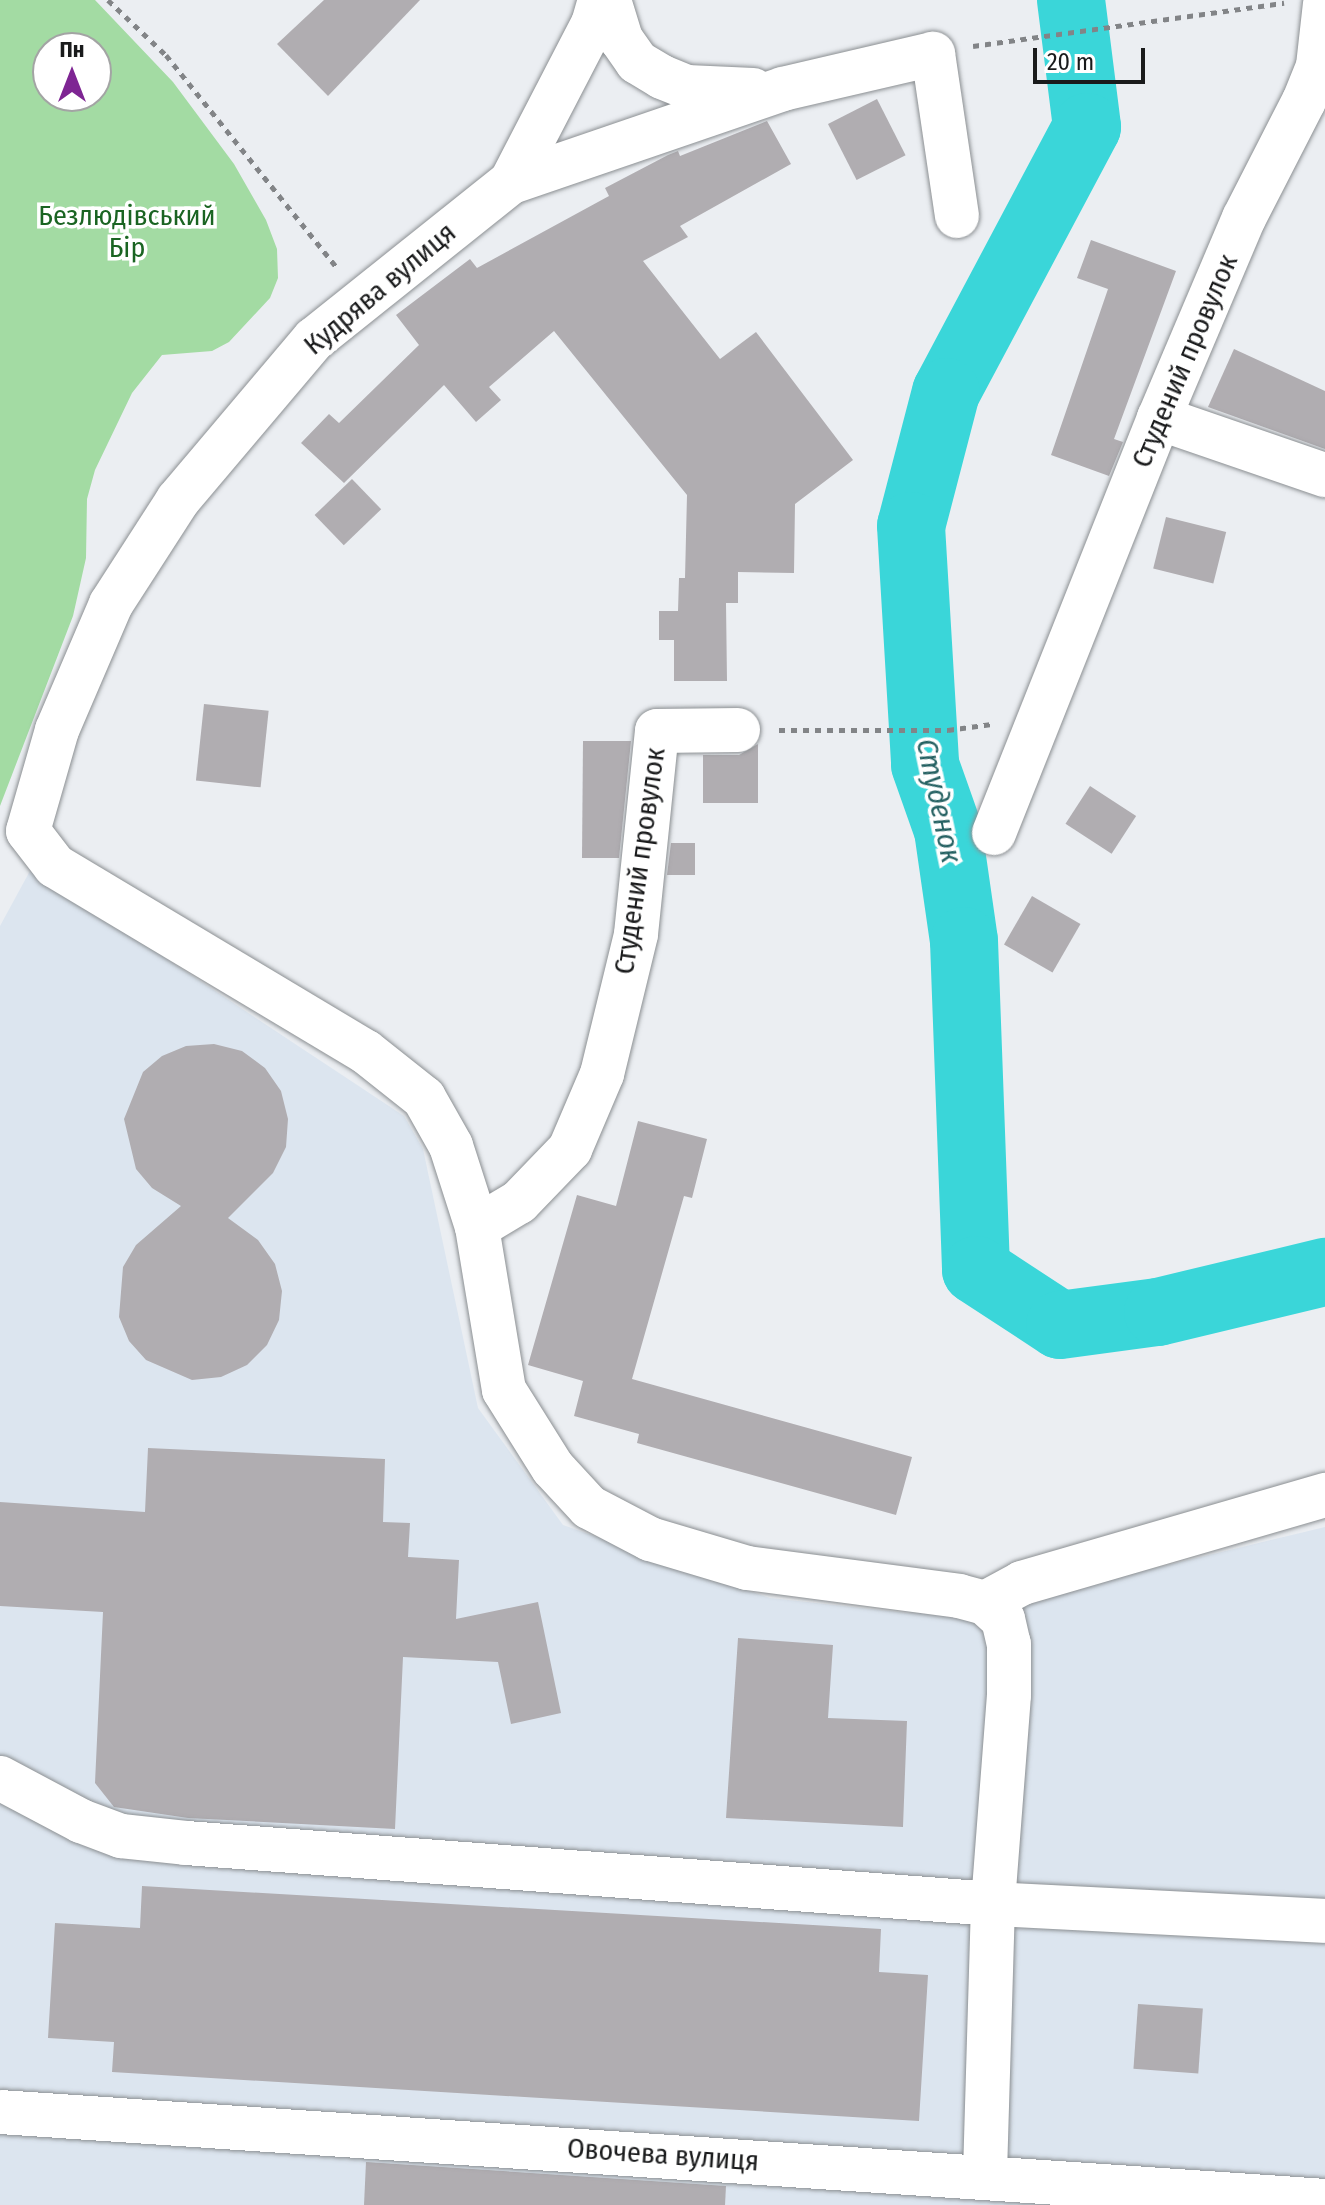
<!DOCTYPE html>
<meta charset="utf-8">
<style>
body{margin:0}
#map{position:relative;width:1325px;height:2205px;overflow:hidden;background:#ebeef2;font-family:"Fira Sans Condensed",sans-serif}
div>[style]{position:absolute}
.built>*{inset:0;background:#dce5ef}
.green>*{inset:0;background:#a3dba3}
.river>*{height:68px;margin:-34px;padding:0 34px;transform-origin:34px;border-radius:34px;background:#3ad6d9}
.building>*{inset:0;background:#b0adb1;transform-origin:0 0}
.path>*{height:5px;margin-top:-2.5px;transform-origin:0;background:repeating-linear-gradient(90deg,#828487 0 6px,transparent 0 12px)}
.roads{filter:drop-shadow(0 0 2px #8b8f92) drop-shadow(0 0 2px #8b8f92)}
.minor>*{height:44px;margin:-22px;padding:0 22px;transform-origin:22px;border-radius:22px;background:#fff}
span{translate:-50% -50%;white-space:nowrap;text-align:center;line-height:1.15;-webkit-text-stroke:7px #fff;paint-order:stroke}
.park-label{font-size:28px;color:#1a6422}
.street-label{font-size:28px;color:#1a1b1c}
.water-label{font-size:30px;color:#256162;font-style:italic}
.north{position:absolute;left:32px;top:32px;width:80px;height:80px;box-sizing:border-box;background:#fff;border:2px solid #a3a4a4;border-radius:50%;rotate:0deg;font-size:22px;font-weight:700;line-height:32px;text-align:center;color:#1a1b1c}
.north::after{content:'';display:block;margin:auto;width:28px;height:36px;background:#7e2593;clip-path:polygon(50% 0,100% 100%,50% 72%,0 100%)}
.scale{position:absolute;left:1033px;top:48px;width:112px;height:36px;box-sizing:border-box;border:4px solid #1a1b1c;border-top:0;padding-left:10px;font-size:24px;line-height:28px;white-space:nowrap;color:#1a1b1c;-webkit-text-stroke:6px #fff;paint-order:stroke}
</style>
<div id="map">
<div class="built">
<i style="clip-path:polygon(31px 869px,404px 1116px,423px 1149px,478px 1408px,563px 1525px,770px 1598px,908px 1613px,1056px 1592px,1325px 1527px,1325px 2205px,0 2205px,0 926px)"></i>
</div>
<div class="green">
<i style="clip-path:polygon(evenodd,0 0,95px 0,173px 82px,234px 164px,266px 220px,277px 249px,278px 278px,270px 298px,229px 342px,212px 351px,162px 355px,132px 393px,95px 470px,87px 499px,86px 558px,73px 616px,0 806px,0 0,48px 48px,96px 48px,96px 96px,48px 96px,48px 48px)"></i>
</div>
<div class="river">
<i style="left:1071px;top:0;width:128px;rotate:82.8deg"></i>
<i style="left:1087px;top:127px;width:300px;rotate:118deg"></i>
<i style="left:946px;top:392px;width:138px;rotate:104.6deg"></i>
<i style="left:911px;top:526px;width:239px;rotate:86.6deg"></i>
<i style="left:925px;top:765px;width:69px;rotate:70.5deg"></i>
<i style="left:948px;top:830px;width:112px;rotate:81.8deg"></i>
<i style="left:964px;top:941px;width:329px;rotate:87.9deg"></i>
<i style="left:976px;top:1270px;width:100px;rotate:33.2deg"></i>
<i style="left:1060px;top:1325px;width:99px;rotate:-7.6deg"></i>
<i style="left:1158px;top:1312px;width:172px;rotate:-13.5deg"></i>
</div>
<div class="building">
<i style="clip-path:polygon(324px 0,420px 0,328px 96px,277px 44px)"></i>
<i style="left:877px;top:99px;width:63px;height:55px;rotate:63deg"></i>
<i style="clip-path:polygon(767px 121px,791px 164px,680px 226px,688px 237px,643px 261px,720px 359px,756px 332px,853px 460px,795px 504px,794px 573px,738px 572px,738px 603px,726px 603px,727px 681px,674px 681px,674px 640px,659px 640px,659px 611px,678px 611px,679px 578px,685px 578px,687px 495px,554px 331px,489px 387px,501px 400px,476px 422px,444px 385px,344px 483px,301px 443px,329px 414px,339px 423px,419px 345px,396px 315px,470px 259px,477px 268px,609px 196px,605px 188px,668px 155px,678px 151px,680px 156px)"></i>
<i style="clip-path:polygon(1091px 240px,1176px 271px,1114px 439px,1123px 442px,1109px 476px,1051px 455px,1108px 289px,1077px 278px)"></i>
<i style="clip-path:polygon(1234px 349px,1325px 391px,1325px 449px,1208px 407px)"></i>
<i style="left:352px;top:479px;width:42px;height:52px;rotate:46deg"></i>
<i style="left:1166px;top:517px;width:62px;height:53px;rotate:14deg"></i>
<i style="left:204px;top:704px;width:65px;height:77px;rotate:6deg"></i>
<i style="clip-path:polygon(583px 741px,631px 741px,619px 858px,582px 858px)"></i>
<i style="clip-path:polygon(758px 744px,758px 803px,703px 803px,703px 755px,739px 755px)"></i>
<i style="left:1090px;top:786px;width:55px;height:45px;rotate:33deg"></i>
<i style="clip-path:polygon(671px 843px,695px 843px,695px 875px,667px 875px)"></i>
<i style="left:1032px;top:896px;width:56px;height:56px;rotate:30deg"></i>
<i style="clip-path:polygon(214px 1044px,242px 1051px,265px 1068px,281px 1091px,288px 1119px,286px 1147px,273px 1173px,228px 1218px,258px 1240px,275px 1264px,282px 1291px,279px 1320px,267px 1345px,247px 1365px,221px 1377px,192px 1380px,146px 1360px,129px 1341px,119px 1317px,123px 1267px,136px 1245px,181px 1206px,152px 1188px,136px 1169px,124px 1119px,143px 1072px,162px 1056px,186px 1046px)"></i>
<i style="clip-path:polygon(638px 1121px,707px 1139px,692px 1198px,684px 1196px,632px 1379px,912px 1457px,896px 1515px,637px 1443px,639px 1434px,574px 1416px,583px 1381px,528px 1365px,577px 1195px,616px 1206px)"></i>
<i style="clip-path:polygon(148px 1448px,385px 1459px,383px 1522px,410px 1523px,408px 1557px,459px 1560px,456px 1619px,538px 1602px,561px 1713px,511px 1724px,498px 1662px,403px 1657px,395px 1829px,188px 1818px,114px 1807px,95px 1783px,103px 1612px,0 1606px,0 1502px,145px 1512px)"></i>
<i style="clip-path:polygon(738px 1638px,833px 1645px,828px 1718px,907px 1721px,903px 1827px,726px 1818px)"></i>
<i style="clip-path:polygon(142px 1886px,881px 1929px,879px 1972px,928px 1975px,919px 2121px,112px 2072px,114px 2042px,48px 2038px,55px 1923px,140px 1928px)"></i>
<i style="left:1138px;top:2004px;width:65px;height:65px;rotate:4deg"></i>
<i style="clip-path:polygon(366px 2162px,726px 2186px,725px 2205px,364px 2205px)"></i>
</div>
<div class="path">
<i style="left:108px;top:0;width:80px;rotate:43.5deg"></i>
<i style="left:166px;top:55px;width:275px;rotate:51.2deg"></i>
<i style="left:973px;top:46px;width:314px;rotate:-7.9deg"></i>
<i style="left:779px;top:730px;width:169px"></i>
<i style="left:948px;top:730px;width:44px;rotate:-7.8deg"></i>
</div>
<div class="roads">
<div class="minor">
<i style="left:609px;top:0;width:41px;rotate:72.9deg"></i>
<i style="left:621px;top:39px;width:28px;rotate:55deg"></i>
<i style="left:637px;top:62px;width:29px;rotate:31deg"></i>
<i style="left:662px;top:77px;width:27px;rotate:22deg"></i>
<i style="left:687px;top:87px;width:66px;rotate:2.6deg"></i>
<i style="left:511px;top:182px;width:178px;rotate:-62.6deg"></i>
<i style="left:593px;top:24px;width:25px;rotate:-74deg"></i>
<i style="left:957px;top:216px;width:164px;rotate:-98.4deg"></i>
<i style="left:933px;top:54px;width:154px;rotate:166.9deg"></i>
<i style="left:783px;top:89px;width:287px;rotate:161.1deg"></i>
<i style="left:511px;top:182px;width:252px;rotate:141.4deg"></i>
<i style="left:314px;top:339px;width:211px;rotate:130.2deg"></i>
<i style="left:178px;top:500px;width:124px;rotate:122.8deg"></i>
<i style="left:111px;top:604px;width:137px;rotate:113.2deg"></i>
<i style="left:57px;top:730px;width:105px;rotate:106deg"></i>
<i style="left:28px;top:831px;width:44px;rotate:52.4deg"></i>
<i style="left:55px;top:866px;width:362px;rotate:30.9deg"></i>
<i style="left:366px;top:1052px;width:74px;rotate:38.4deg"></i>
<i style="left:424px;top:1098px;width:55px;rotate:60.6deg"></i>
<i style="left:451px;top:1146px;width:85px;rotate:72.2deg"></i>
<i style="left:477px;top:1227px;width:165px;rotate:80.6deg"></i>
<i style="left:504px;top:1390px;width:92px;rotate:57.9deg"></i>
<i style="left:553px;top:1468px;width:53px;rotate:47.3deg"></i>
<i style="left:589px;top:1507px;width:69px;rotate:27.7deg"></i>
<i style="left:650px;top:1539px;width:101px;rotate:16.6deg"></i>
<i style="left:747px;top:1568px;width:214px;rotate:7.5deg"></i>
<i style="left:959px;top:1596px;width:27px;rotate:15deg"></i>
<i style="left:985px;top:1603px;width:24px;rotate:42deg"></i>
<i style="left:1003px;top:1619px;width:26px;rotate:77deg"></i>
<i style="left:1009px;top:1644px;width:51px;rotate:90deg"></i>
<i style="left:1009px;top:1695px;width:210px;rotate:94.4deg"></i>
<i style="left:993px;top:1904px;width:272px;rotate:91.7deg"></i>
<i style="left:1159px;top:418px;width:176px;rotate:19deg"></i>
<i style="left:994px;top:833px;width:447px;rotate:-68.3deg"></i>
<i style="left:1159px;top:418px;width:217px;rotate:-67deg"></i>
<i style="left:1244px;top:218px;width:131px;rotate:-62.9deg"></i>
<i style="left:1304px;top:101px;width:38px;rotate:-68deg"></i>
<i style="left:1318px;top:66px;width:62px;rotate:-83.6deg"></i>
<i style="left:477px;top:1227px;width:49px;rotate:-30.8deg"></i>
<i style="left:519px;top:1202px;width:74px;rotate:-46.1deg"></i>
<i style="left:570px;top:1149px;width:82px;rotate:-66.9deg"></i>
<i style="left:602px;top:1074px;width:144px;rotate:-76.3deg"></i>
<i style="left:636px;top:934px;width:204px;rotate:-84.1deg"></i>
<i style="left:657px;top:731px;width:81px;rotate:-0.7deg"></i>
<i style="left:985px;top:1603px;width:42px;rotate:-28.4deg"></i>
<i style="left:1022px;top:1583px;width:316px;rotate:-16.2deg"></i>
<i style="left:0;top:1778px;width:92px;rotate:28deg"></i>
<i style="left:81px;top:1821px;width:43px;rotate:20.6deg"></i>
<i style="left:121px;top:1836px;width:65px;rotate:6.1deg"></i>
<i style="left:186px;top:1843px;width:809px;rotate:4.32deg"></i>
<i style="left:993px;top:1904px;width:332px;rotate:2.9deg"></i>
<i style="left:0;top:2112px;width:1328px;rotate:3.84deg"></i>
</div>
</div>
<div class="park-label">
<span style="left:127px;top:232px">Безлюдівський<br>Бір</span>
</div>
<div class="street-label">
<span style="left:380px;top:289px;rotate:-40deg">Кудрява вулиця</span>
<span style="left:1185px;top:361px;rotate:-67deg">Студений провулок</span>
<span style="left:640px;top:861px;rotate:-82deg">Студений провулок</span>
<span style="left:663px;top:2155px;rotate:4deg">Овочева вулиця</span>
</div>
<div class="water-label">
<span style="left:939px;top:801px;rotate:78deg">Студенок</span>
</div>
<div class="north">Пн</div>
<div class="scale">20 m</div>
</div>
